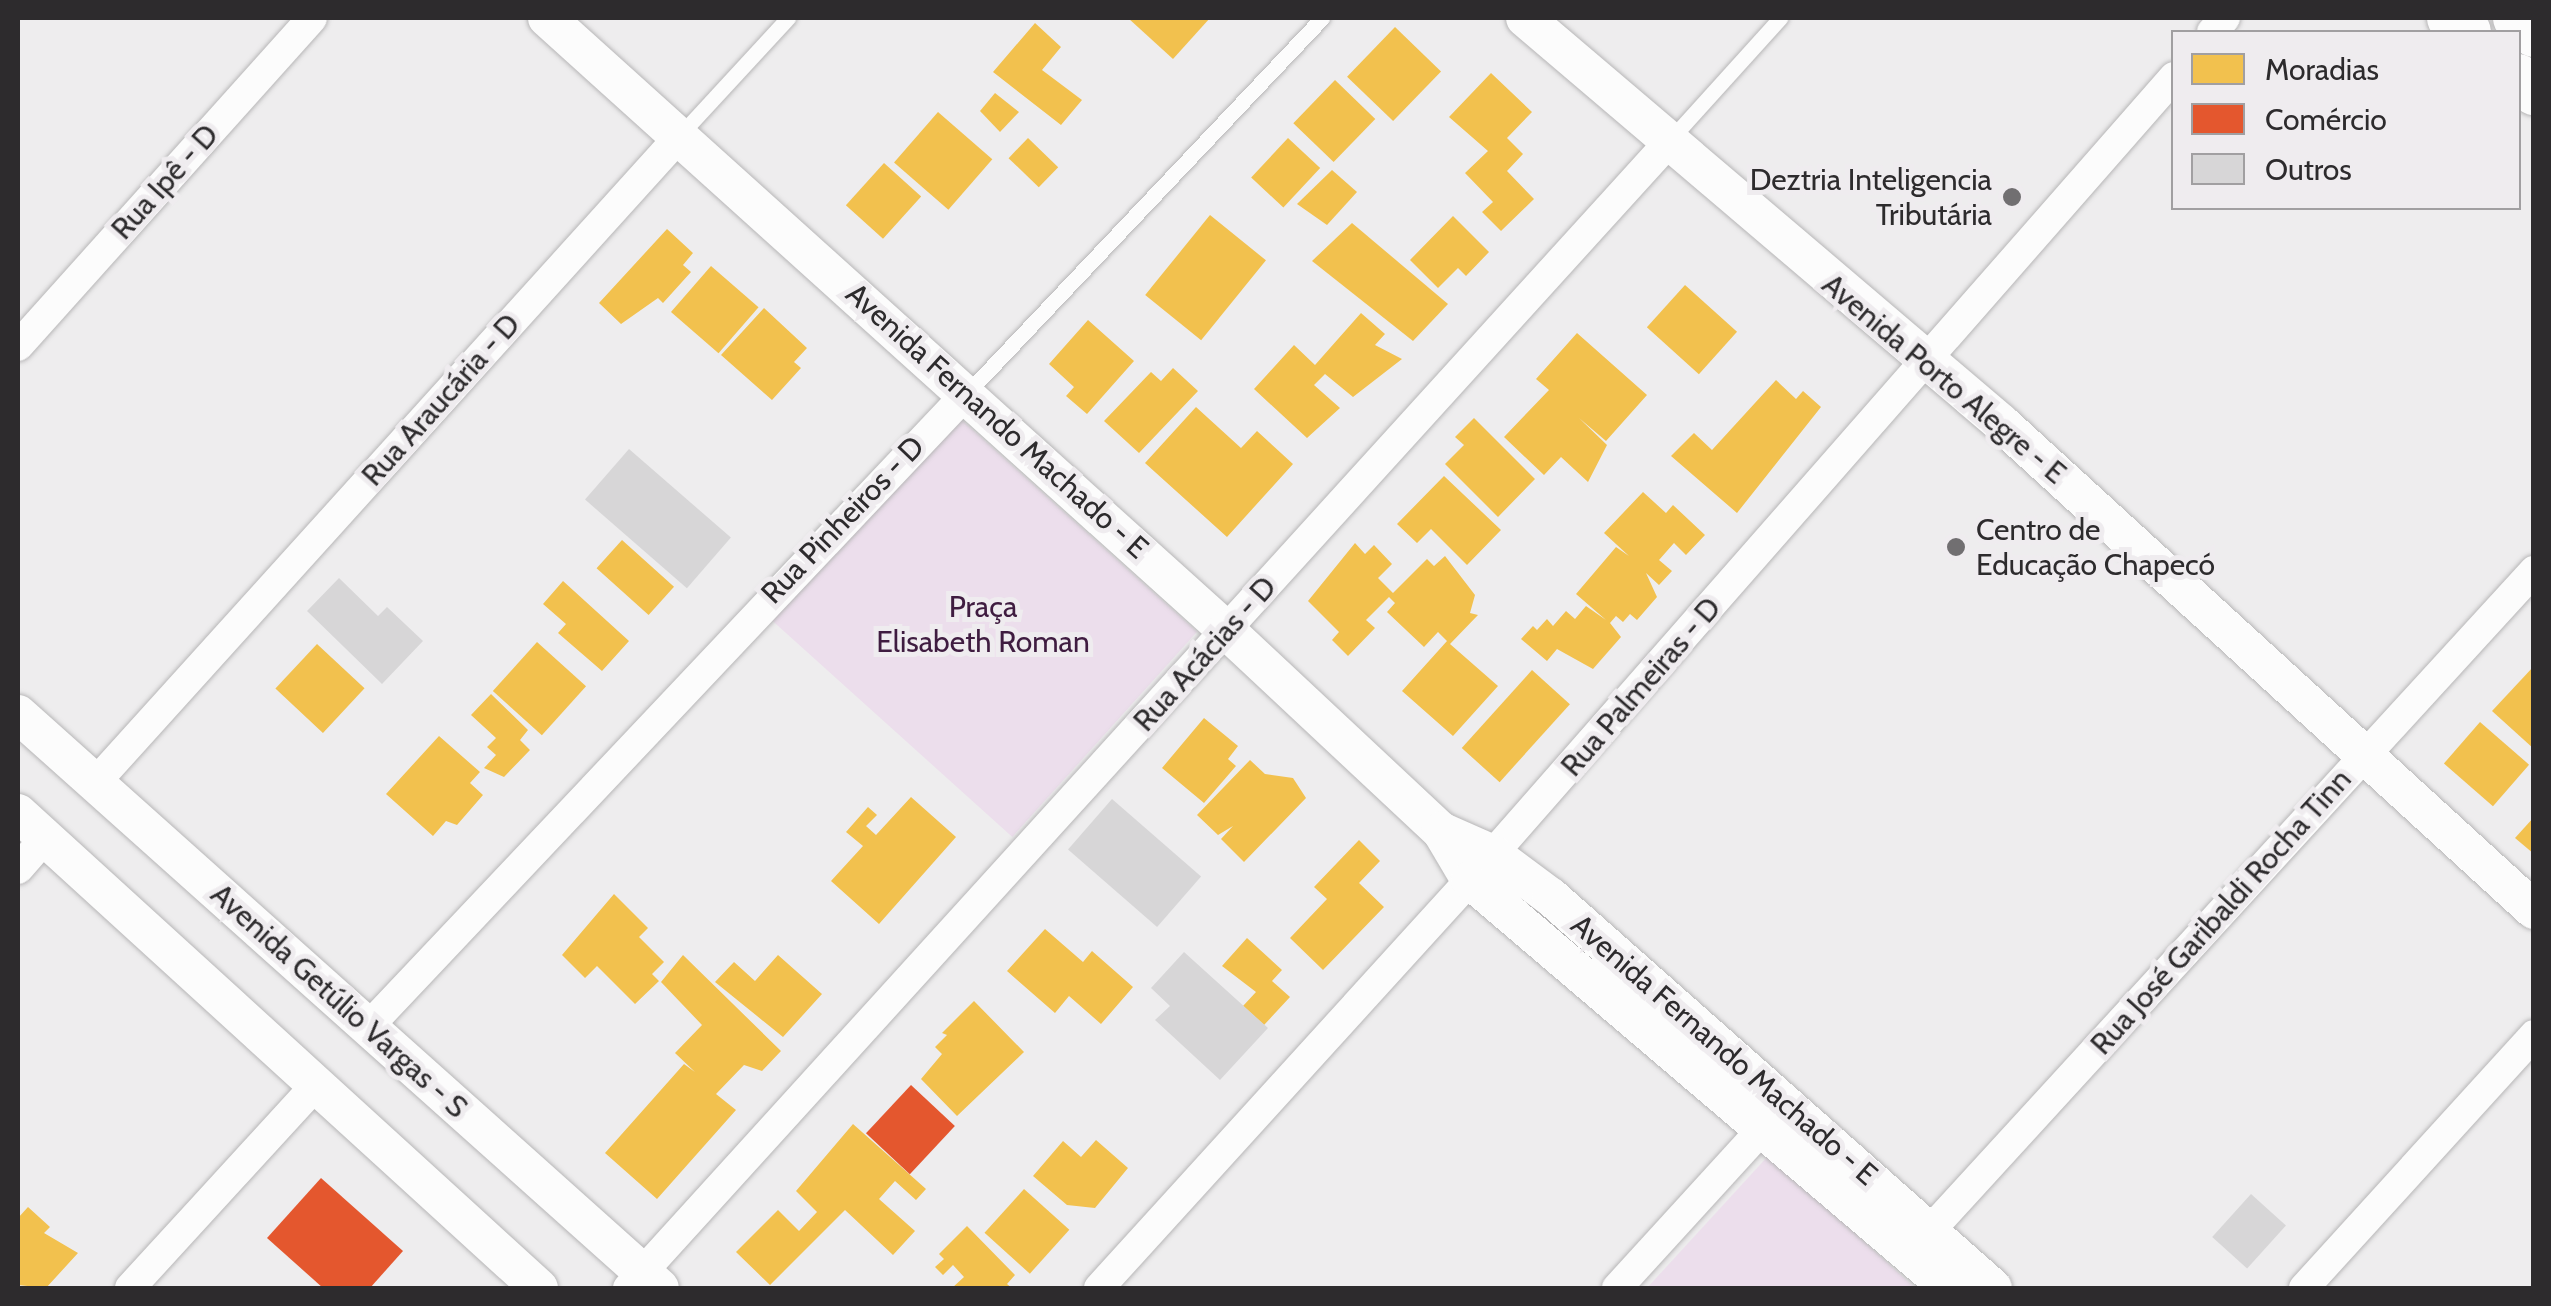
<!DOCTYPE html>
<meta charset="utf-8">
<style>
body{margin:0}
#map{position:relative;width:2551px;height:1306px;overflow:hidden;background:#eeedee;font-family:Cabin,sans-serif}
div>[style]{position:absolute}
.green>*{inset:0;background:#ecdeec;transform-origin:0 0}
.homes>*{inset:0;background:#f2c14e;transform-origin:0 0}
.shops>*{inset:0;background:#e4572e;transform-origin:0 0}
.building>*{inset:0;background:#d7d6d7;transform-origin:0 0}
.roads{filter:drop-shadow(0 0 2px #b7b6b7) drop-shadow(0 0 2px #b7b6b7)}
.service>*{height:15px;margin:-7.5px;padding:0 7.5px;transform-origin:7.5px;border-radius:7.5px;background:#fcfcfc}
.minor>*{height:30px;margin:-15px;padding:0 15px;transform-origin:15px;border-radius:15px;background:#fcfcfc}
.tertiary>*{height:38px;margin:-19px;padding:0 19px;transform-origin:19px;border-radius:19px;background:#fcfcfc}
.primary>*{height:48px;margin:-24px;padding:0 24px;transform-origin:24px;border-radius:24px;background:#fcfcfc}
.dots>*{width:28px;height:28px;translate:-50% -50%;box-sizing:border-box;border:5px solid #efecef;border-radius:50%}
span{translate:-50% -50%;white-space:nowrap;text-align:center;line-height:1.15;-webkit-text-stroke:10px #efecef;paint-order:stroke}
.poi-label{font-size:30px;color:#2d2b2d}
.right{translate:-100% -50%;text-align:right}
.left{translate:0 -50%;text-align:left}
.street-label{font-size:30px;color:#2d2b2d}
.park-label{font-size:30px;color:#3f1c40}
.frame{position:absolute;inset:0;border:20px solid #2d2b2d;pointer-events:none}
.legend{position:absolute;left:2171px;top:30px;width:350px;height:180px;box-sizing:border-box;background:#efecef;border:2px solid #a19fa1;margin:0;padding:12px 18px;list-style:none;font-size:30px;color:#2d2b2d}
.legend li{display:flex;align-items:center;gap:20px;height:50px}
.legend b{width:50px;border:2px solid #a19fa1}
</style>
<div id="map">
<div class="green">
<i style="left:954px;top:413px;width:327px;height:276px;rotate:42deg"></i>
<i style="clip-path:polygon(1769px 1155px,1915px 1288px,1647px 1288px)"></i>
</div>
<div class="homes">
<i style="clip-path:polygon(1128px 18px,1210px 18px,1173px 59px)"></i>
<i style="clip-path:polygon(1035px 23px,1061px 47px,1042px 70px,1082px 100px,1061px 125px,993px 72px)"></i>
<i style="left:1395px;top:27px;width:64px;height:69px;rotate:44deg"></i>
<i style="clip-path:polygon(1491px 73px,1532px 112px,1507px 138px,1523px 154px,1507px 171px,1534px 199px,1501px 231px,1482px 212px,1493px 202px,1465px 173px,1488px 151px,1449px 117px)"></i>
<i style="left:1335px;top:80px;width:56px;height:60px;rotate:44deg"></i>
<i style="clip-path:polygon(995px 93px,1019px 112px,1000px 132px,980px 111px)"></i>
<i style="left:938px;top:112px;width:72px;height:67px;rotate:41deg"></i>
<i style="left:1028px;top:138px;width:42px;height:28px;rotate:44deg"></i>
<i style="left:1288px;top:138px;width:44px;height:54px;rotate:43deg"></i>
<i style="left:884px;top:163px;width:50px;height:57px;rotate:42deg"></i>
<i style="clip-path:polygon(1332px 170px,1357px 192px,1327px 225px,1297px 204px)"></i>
<i style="left:1210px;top:215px;width:72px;height:103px;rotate:39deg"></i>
<i style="clip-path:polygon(1453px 216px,1489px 252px,1466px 276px,1458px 268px,1438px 288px,1410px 260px)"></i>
<i style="clip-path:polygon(1352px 223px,1448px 304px,1413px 341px,1312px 261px)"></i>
<i style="clip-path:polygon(667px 229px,693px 253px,683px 265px,691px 272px,663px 303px,658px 298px,621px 324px,599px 303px)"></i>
<i style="left:711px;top:266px;width:63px;height:61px;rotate:41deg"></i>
<i style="left:1685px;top:285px;width:70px;height:57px;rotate:42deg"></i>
<i style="clip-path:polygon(764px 308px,807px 348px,794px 362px,801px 368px,772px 400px,721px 355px)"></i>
<i style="clip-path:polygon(1361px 313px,1385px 334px,1375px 345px,1402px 359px,1353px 397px,1325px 374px,1314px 385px,1340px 408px,1307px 438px,1254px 389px,1294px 345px,1315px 365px)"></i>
<i style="clip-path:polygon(1088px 320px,1134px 361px,1087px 414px,1066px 396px,1074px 387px,1049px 364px)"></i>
<i style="clip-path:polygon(1577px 333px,1647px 395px,1606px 441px,1579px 418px,1607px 445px,1588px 482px,1561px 457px,1544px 475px,1504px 437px,1549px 390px,1536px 379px)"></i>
<i style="clip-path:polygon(1173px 368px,1198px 391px,1139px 453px,1104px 421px,1151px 372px,1161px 381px)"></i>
<i style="clip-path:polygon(1776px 380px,1796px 399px,1803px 391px,1821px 407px,1737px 513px,1671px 456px,1694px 433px,1712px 450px)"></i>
<i style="clip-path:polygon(1196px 407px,1241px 448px,1257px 431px,1293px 464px,1227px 537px,1145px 463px)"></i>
<i style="clip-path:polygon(1474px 418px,1535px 479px,1498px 517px,1445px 464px,1464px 445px,1455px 437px)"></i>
<i style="clip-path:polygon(1444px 476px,1501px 530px,1467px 565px,1431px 529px,1417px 543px,1397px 524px)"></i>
<i style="clip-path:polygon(1643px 492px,1666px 513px,1673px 505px,1705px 535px,1686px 555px,1674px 543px,1659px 560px,1672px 571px,1659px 585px,1646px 573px,1657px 597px,1637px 620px,1630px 614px,1623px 622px,1616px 616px,1610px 623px,1621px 637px,1593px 669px,1557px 649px,1547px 661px,1521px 639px,1533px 626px,1537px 630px,1547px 619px,1553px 626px,1566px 611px,1575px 619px,1586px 606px,1606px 620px,1576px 594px,1616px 547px,1629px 556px,1604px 533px)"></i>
<i style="left:622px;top:540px;width:70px;height:38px;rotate:42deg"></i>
<i style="clip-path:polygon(1355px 543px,1365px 554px,1374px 545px,1392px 564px,1378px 578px,1393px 593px,1427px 559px,1434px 566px,1445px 556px,1475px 595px,1470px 613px,1478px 615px,1450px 644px,1498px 686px,1453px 736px,1402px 691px,1447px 641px,1438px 632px,1424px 647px,1387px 612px,1395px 603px,1389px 597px,1366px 620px,1375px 628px,1348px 656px,1332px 640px,1339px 632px,1308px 601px)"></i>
<i style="clip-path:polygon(563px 581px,629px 641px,602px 671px,558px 633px,566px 624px,543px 604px)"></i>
<i style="left:537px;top:642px;width:66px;height:66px;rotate:42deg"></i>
<i style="left:317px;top:644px;width:65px;height:61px;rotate:43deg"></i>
<i style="clip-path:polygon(2534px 666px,2534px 749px,2492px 711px)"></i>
<i style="left:1532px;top:670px;width:51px;height:105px;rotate:42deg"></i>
<i style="clip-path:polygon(491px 694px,528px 730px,520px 740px,530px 750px,504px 777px,484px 768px,496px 755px,487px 747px,496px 738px,471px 715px)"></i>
<i style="clip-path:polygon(1204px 718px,1238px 746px,1228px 759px,1236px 766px,1204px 803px,1162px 768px)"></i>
<i style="left:2480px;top:722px;width:65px;height:55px;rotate:41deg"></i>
<i style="clip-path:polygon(439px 736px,480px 772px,470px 783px,483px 795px,457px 825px,446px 821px,433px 836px,386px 794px)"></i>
<i style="clip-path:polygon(1250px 760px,1265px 774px,1293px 778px,1306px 798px,1244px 862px,1221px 839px,1233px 826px,1218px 835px,1197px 815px)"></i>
<i style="clip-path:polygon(911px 797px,956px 837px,879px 924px,831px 881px,863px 846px,846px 832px,868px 807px,877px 815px,866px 826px,876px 835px)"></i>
<i style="clip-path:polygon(2534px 817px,2534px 854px,2515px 838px)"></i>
<i style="clip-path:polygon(1359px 840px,1380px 861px,1359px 883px,1384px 907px,1323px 970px,1290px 938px,1327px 899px,1314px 887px)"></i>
<i style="clip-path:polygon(614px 894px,648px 928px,639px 937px,664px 962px,652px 974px,659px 981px,635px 1004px,597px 966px,585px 978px,562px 955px)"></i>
<i style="clip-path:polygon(1045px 929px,1083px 962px,1092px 951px,1133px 987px,1101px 1024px,1069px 996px,1055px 1013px,1007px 971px)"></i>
<i style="clip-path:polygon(1247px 938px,1282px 970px,1272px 981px,1290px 997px,1264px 1025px,1243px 1006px,1256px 992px,1222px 966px)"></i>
<i style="clip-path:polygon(683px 955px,781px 1051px,762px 1071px,744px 1065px,716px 1094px,736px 1110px,657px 1199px,605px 1153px,684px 1064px,695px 1072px,675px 1053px,702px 1025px,661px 982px)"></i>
<i style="clip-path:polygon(778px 955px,822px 994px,783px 1037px,715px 982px,734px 962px,755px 981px)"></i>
<i style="clip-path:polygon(974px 1001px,1024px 1052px,957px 1116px,921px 1079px,942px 1054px,935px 1047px,947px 1035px,942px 1033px)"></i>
<i style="clip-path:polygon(853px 1124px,926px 1189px,916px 1200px,895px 1181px,879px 1199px,915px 1231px,893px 1255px,845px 1210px,770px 1285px,736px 1252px,778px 1210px,799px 1231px,817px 1212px,796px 1191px)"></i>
<i style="clip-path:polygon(1096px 1140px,1128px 1168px,1095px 1208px,1067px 1205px,1033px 1176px,1063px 1141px,1081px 1157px)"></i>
<i style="left:1024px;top:1189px;width:61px;height:59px;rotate:42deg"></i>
<i style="clip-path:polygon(28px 1207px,50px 1227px,44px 1233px,78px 1253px,46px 1288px,18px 1285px,18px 1218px)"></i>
<i style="clip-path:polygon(967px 1226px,1015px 1275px,1007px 1284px,1012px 1288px,952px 1288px,964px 1277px,953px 1265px,943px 1275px,935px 1267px,944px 1259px,939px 1254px)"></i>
</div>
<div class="shops">
<i style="left:911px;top:1085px;width:60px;height:66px;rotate:43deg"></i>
<i style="clip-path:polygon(321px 1178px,403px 1251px,370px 1288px,323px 1288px,267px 1238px)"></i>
</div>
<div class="building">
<i style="left:629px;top:449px;width:135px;height:67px;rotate:41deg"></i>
<i style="clip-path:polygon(339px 578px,378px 616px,387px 607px,423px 641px,382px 684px,307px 611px)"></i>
<i style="left:1112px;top:799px;width:118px;height:67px;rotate:41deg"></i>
<i style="clip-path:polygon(1184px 952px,1268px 1028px,1220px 1080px,1155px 1020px,1170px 1006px,1151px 988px)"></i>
<i style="left:2251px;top:1194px;width:47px;height:58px;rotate:42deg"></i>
</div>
<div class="roads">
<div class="service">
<i style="left:679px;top:136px;width:161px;rotate:-47.3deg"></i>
<i style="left:1669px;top:141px;width:166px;rotate:-47.9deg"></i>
<i style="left:968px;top:392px;width:515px;rotate:-46.57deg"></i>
</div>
<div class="minor">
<i style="left:2212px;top:32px;width:19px;rotate:-47deg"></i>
<i style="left:18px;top:346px;width:440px;rotate:-48.1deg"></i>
<i style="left:95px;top:783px;width:871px;rotate:-47.89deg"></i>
<i style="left:18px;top:869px;width:41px;rotate:-48.9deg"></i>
<i style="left:368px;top:1027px;width:874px;rotate:-46.62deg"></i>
<i style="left:1915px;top:1247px;width:917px;rotate:-47.52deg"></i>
<i style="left:130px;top:1288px;width:275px;rotate:-47.5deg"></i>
<i style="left:628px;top:1288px;width:1547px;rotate:-47.75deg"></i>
<i style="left:1099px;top:1288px;width:551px;rotate:-47.72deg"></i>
<i style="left:1470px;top:880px;width:1068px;rotate:-48.76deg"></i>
<i style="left:1617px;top:1288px;width:234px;rotate:-47.6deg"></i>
<i style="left:2304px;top:1288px;width:342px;rotate:-47.7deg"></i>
</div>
<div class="tertiary">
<i style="left:547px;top:18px;width:914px;rotate:42.03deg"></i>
<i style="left:1226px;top:630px;width:294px;rotate:43.1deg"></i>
<i style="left:1441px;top:831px;width:57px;rotate:59.4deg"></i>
<i style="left:1470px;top:880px;width:629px;rotate:40.42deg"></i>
<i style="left:1525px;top:18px;width:625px;rotate:40.39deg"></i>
<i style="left:2001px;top:423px;width:722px;rotate:42.42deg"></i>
<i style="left:18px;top:714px;width:861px;rotate:41.8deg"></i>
<i style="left:18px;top:813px;width:705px;rotate:42.36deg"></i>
<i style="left:1441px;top:831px;width:57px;rotate:23.9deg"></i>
<i style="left:1493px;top:854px;width:72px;rotate:36.6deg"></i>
<i style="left:1551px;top:897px;width:590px;rotate:41.5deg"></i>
</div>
<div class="primary">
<i style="left:2451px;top:18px;width:21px;rotate:41deg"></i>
<i style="left:2517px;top:18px;width:23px;rotate:41deg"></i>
<i style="left:2518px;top:78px;width:21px;rotate:39deg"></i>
</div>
</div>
<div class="dots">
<i style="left:2012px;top:197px;background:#716f71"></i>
<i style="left:1956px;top:547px;background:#716f71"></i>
</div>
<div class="poi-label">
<span class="right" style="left:1992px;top:197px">Deztria Inteligencia<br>Tributária</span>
<span class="left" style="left:1976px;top:547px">Centro de<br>Educação Chapecó</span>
</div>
<div class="street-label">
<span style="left:165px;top:182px;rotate:-48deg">Rua Ipê - D</span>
<span style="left:1944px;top:379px;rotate:40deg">Avenida Porto Alegre - E</span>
<span style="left:441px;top:400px;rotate:-48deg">Rua Araucária - D</span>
<span style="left:997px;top:421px;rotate:42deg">Avenida Fernando Machado - E</span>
<span style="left:843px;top:520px;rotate:-46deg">Rua Pinheiros - D</span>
<span style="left:1205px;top:654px;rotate:-48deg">Rua Acácias - D</span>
<span style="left:1641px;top:687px;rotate:-49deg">Rua Palmeiras - D</span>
<span style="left:2221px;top:912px;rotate:-48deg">Rua José Garibaldi Rocha Tinn</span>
<span style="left:339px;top:1001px;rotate:42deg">Avenida Getúlio Vargas - S</span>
<span style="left:1724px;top:1050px;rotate:41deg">Avenida Fernando Machado - E</span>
</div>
<div class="park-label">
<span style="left:983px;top:624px">Praça<br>Elisabeth Roman</span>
</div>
<div class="frame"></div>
<ul class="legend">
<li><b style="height:28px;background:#f2c14e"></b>Moradias</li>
<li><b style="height:28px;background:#e4572e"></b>Comércio</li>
<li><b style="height:28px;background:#d7d6d7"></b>Outros</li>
</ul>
</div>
